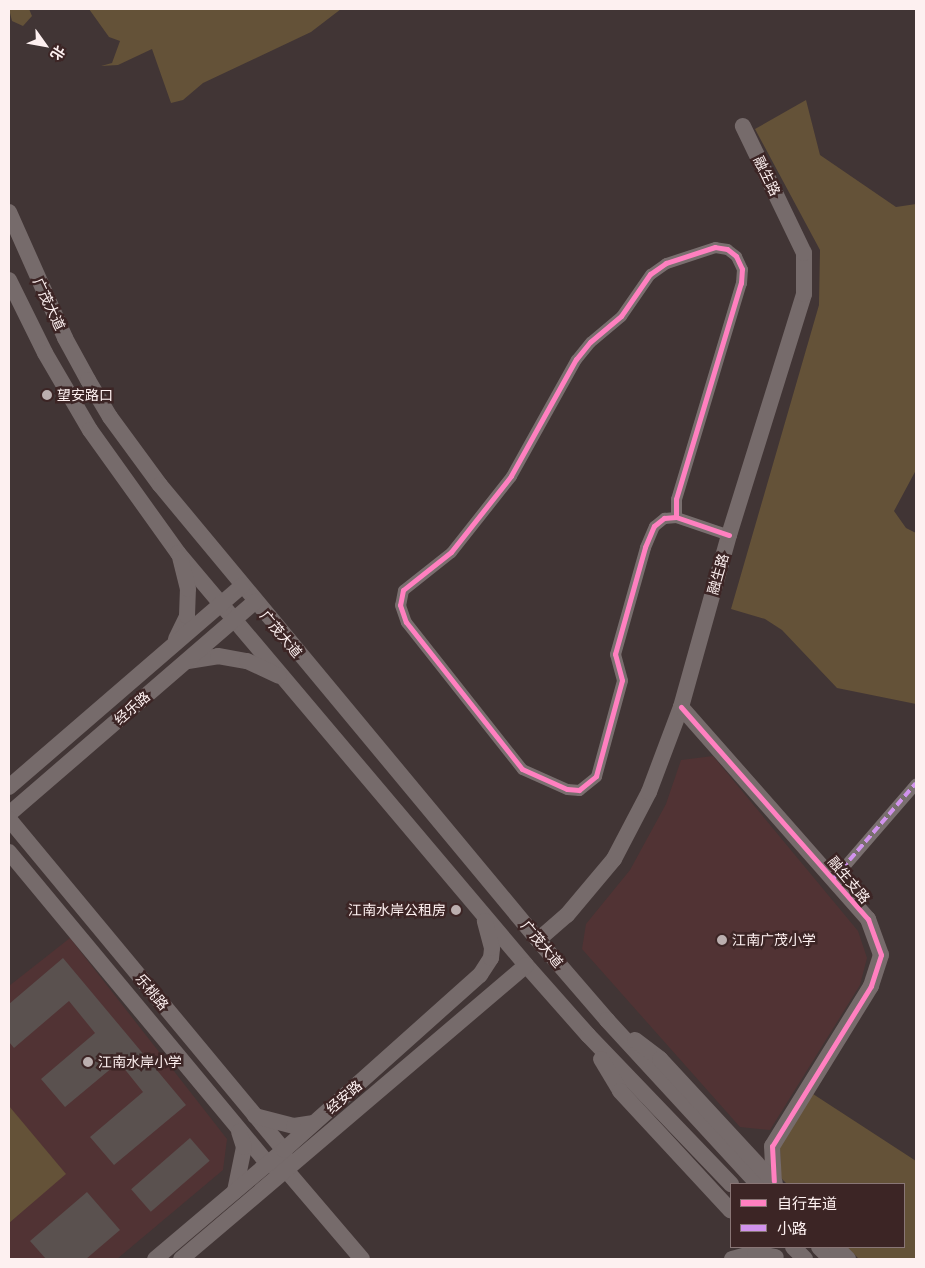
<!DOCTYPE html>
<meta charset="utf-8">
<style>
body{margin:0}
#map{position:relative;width:925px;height:1268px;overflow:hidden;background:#413535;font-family:"Public Sans","Noto Sans SC",sans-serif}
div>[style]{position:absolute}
.built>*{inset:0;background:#513334}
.green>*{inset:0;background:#645238}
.building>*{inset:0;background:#5a514f;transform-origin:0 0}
.street>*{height:11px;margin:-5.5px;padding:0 5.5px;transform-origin:5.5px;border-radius:5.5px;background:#796f6f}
.secondary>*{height:16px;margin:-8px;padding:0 8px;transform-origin:8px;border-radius:8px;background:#766b6b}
.quiet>*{height:4px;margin-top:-2px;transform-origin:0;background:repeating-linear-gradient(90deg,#d193ec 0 8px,transparent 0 12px)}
.cycleway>*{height:5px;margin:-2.5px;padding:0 2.5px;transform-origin:2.5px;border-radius:2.5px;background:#ff80c0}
.dots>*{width:14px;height:14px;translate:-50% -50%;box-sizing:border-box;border:2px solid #3c2525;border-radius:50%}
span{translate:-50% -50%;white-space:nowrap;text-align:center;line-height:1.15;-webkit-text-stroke:5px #3c2525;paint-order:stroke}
.street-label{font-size:14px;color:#fdf0f0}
.poi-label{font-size:14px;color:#fdf0f0}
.left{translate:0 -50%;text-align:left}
.right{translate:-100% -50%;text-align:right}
.frame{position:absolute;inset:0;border:10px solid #fdf0f0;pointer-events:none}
.legend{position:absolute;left:730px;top:1183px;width:175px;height:65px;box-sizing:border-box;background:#3c2525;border:1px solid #897676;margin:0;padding:6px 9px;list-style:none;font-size:15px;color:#fdf0f0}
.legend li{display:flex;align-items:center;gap:10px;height:25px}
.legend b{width:25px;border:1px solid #897676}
.north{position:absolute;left:20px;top:20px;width:50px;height:50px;-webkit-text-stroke:4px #3c2525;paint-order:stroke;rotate:122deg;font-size:14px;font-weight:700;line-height:20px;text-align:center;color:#fdf0f0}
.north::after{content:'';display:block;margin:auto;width:18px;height:22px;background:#fdf0f0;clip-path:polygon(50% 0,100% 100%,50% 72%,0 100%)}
</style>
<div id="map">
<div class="built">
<i style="clip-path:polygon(713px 756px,858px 931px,867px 958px,860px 985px,770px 1130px,740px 1127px,582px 949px,586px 924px,630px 870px,666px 804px,681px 760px)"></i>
<i style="clip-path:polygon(70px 938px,227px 1139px,223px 1170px,117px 1259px,9px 1259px,9px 986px)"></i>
</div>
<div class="green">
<i style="clip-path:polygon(9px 9px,29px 9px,32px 16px,23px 26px,12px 21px)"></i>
<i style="clip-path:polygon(89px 9px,341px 9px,311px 32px,203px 83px,183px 100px,171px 103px,152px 49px,118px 65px,101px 66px,112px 63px,120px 41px,109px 37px)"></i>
<i style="clip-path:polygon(806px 100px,820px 155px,896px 207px,916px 204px,916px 470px,894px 511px,906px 528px,916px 533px,916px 704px,837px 688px,782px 630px,765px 619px,731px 609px,819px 305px,820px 250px,755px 129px)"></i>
<i style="clip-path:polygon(813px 1094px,916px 1161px,916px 1259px,859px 1259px,847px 1247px,904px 1247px,904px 1184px,787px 1184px,781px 1178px,780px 1146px)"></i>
<i style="clip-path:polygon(9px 1106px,66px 1174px,9px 1223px)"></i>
</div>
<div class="building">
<i style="clip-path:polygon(63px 958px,186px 1105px,114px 1165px,90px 1137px,143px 1092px,119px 1062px,65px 1107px,41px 1079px,95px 1033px,69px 1001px,14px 1048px,9px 1042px,9px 1004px)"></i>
<i style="left:190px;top:1138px;width:30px;height:78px;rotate:49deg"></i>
<i style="clip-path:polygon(87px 1192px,120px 1230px,86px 1259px,46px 1259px,30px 1241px)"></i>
</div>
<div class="street">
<i style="left:676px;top:517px;width:18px;rotate:-90deg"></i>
<i style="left:676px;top:499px;width:226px;rotate:-73.3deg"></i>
<i style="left:741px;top:283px;width:14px;rotate:-86deg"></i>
<i style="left:742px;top:269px;width:14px;rotate:-115deg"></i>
<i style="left:736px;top:256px;width:11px;rotate:-142deg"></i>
<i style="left:727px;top:249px;width:12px;rotate:-171deg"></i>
<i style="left:715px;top:247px;width:52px;rotate:161.9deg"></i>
<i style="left:666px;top:263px;width:19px;rotate:145deg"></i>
<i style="left:650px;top:274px;width:51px;rotate:124.6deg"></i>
<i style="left:621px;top:316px;width:40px;rotate:140deg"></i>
<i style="left:590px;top:342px;width:22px;rotate:129deg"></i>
<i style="left:576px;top:359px;width:134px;rotate:119.1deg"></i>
<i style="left:511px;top:476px;width:97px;rotate:128.3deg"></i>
<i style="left:451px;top:552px;width:61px;rotate:141.6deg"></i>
<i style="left:403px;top:590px;width:15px;rotate:101deg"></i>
<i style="left:400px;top:605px;width:18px;rotate:71deg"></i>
<i style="left:406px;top:622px;width:187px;rotate:51.7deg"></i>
<i style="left:522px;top:769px;width:49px;rotate:24deg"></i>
<i style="left:567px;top:789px;width:12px;rotate:5deg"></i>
<i style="left:579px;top:790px;width:22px;rotate:-39deg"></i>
<i style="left:596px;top:776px;width:99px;rotate:-74.8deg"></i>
<i style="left:622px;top:680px;width:27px;rotate:-105deg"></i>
<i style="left:615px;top:654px;width:111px;rotate:-74.3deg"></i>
<i style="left:645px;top:547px;width:23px;rotate:-67deg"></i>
<i style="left:654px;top:526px;width:13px;rotate:-39deg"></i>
<i style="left:664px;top:518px;width:12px;rotate:-5deg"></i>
<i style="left:676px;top:517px;width:56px;rotate:18.8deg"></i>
<i style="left:834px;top:878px;width:125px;rotate:-49.2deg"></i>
</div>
<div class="secondary">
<i style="left:9px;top:212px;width:138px;rotate:66deg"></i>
<i style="left:65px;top:338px;width:48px;rotate:61.3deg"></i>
<i style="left:88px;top:380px;width:43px;rotate:59.3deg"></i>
<i style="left:110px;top:417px;width:84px;rotate:53.7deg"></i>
<i style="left:160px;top:485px;width:592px;rotate:50.28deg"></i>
<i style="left:538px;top:940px;width:106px;rotate:49.2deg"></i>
<i style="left:607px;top:1020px;width:223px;rotate:47.4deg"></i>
<i style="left:9px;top:280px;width:81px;rotate:63.7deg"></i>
<i style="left:45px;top:353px;width:89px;rotate:59.7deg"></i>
<i style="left:90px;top:430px;width:151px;rotate:54.4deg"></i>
<i style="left:178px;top:553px;width:539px;rotate:49.81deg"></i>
<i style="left:526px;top:965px;width:94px;rotate:48.5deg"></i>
<i style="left:588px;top:1035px;width:207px;rotate:46.2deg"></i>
<i style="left:176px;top:639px;width:25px;rotate:-64deg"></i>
<i style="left:187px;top:616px;width:27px;rotate:-88deg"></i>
<i style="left:188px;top:589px;width:32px;rotate:-104deg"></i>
<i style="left:188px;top:661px;width:30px;rotate:-9deg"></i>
<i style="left:218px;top:656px;width:29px;rotate:10deg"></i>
<i style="left:247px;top:661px;width:35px;rotate:25deg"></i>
<i style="left:681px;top:707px;width:283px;rotate:48.6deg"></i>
<i style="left:868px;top:919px;width:38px;rotate:70deg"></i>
<i style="left:881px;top:955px;width:33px;rotate:108deg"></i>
<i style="left:871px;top:986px;width:188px;rotate:121.7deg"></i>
<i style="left:772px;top:1146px;width:35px;rotate:87deg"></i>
<i style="left:9px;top:787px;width:308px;rotate:-40.8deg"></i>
<i style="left:9px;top:814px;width:325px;rotate:-40.8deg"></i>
<i style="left:9px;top:819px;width:430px;rotate:50.3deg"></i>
<i style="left:284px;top:1150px;width:20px;rotate:84deg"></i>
<i style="left:286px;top:1170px;width:117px;rotate:49.5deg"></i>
<i style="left:9px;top:852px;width:405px;rotate:50.3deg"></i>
<i style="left:268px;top:1164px;width:9px;rotate:18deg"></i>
<i style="left:538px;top:940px;width:38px;rotate:-41deg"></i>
<i style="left:567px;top:915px;width:73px;rotate:-50deg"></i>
<i style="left:614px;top:859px;width:76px;rotate:-62.4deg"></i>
<i style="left:649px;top:792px;width:91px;rotate:-69.4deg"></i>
<i style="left:681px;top:707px;width:179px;rotate:-74.4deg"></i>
<i style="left:729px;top:535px;width:252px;rotate:-72.7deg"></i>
<i style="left:804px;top:294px;width:41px;rotate:-90deg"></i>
<i style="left:804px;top:253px;width:141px;rotate:-115.7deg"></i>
<i style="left:635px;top:1040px;width:31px;rotate:37deg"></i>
<i style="left:660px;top:1059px;width:169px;rotate:47.2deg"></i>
<i style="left:601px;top:1059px;width:37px;rotate:59deg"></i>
<i style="left:620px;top:1091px;width:163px;rotate:47.2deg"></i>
<i style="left:255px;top:1116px;width:40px;rotate:14.4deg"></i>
<i style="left:294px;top:1126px;width:20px;rotate:-9deg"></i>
<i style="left:235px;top:1191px;width:45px;rotate:-78.4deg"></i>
<i style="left:244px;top:1147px;width:16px;rotate:-108deg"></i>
<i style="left:793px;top:1247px;width:17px;rotate:45deg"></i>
<i style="left:819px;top:1247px;width:17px;rotate:45deg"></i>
<i style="left:836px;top:1247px;width:17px;rotate:45deg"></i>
<i style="left:155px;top:1259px;width:169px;rotate:-40.2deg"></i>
<i style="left:284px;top:1150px;width:263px;rotate:-41.8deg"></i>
<i style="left:480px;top:975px;width:20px;rotate:-57deg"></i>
<i style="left:491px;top:958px;width:10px;rotate:-84deg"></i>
<i style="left:492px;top:948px;width:28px;rotate:-105deg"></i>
<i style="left:181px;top:1259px;width:453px;rotate:-40.4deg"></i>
<i style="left:732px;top:1259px;width:24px;rotate:-15deg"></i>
<i style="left:755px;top:1253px;width:21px;rotate:11deg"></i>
</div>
<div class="quiet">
<i style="left:834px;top:878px;width:125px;rotate:-49.2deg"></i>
</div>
<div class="cycleway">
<i style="left:676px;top:517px;width:18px;rotate:-90deg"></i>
<i style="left:676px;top:499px;width:226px;rotate:-73.3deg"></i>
<i style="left:741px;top:283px;width:14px;rotate:-86deg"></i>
<i style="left:742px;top:269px;width:14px;rotate:-115deg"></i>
<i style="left:736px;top:256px;width:11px;rotate:-142deg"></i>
<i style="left:727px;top:249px;width:12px;rotate:-171deg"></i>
<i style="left:715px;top:247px;width:52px;rotate:161.9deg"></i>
<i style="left:666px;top:263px;width:19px;rotate:145deg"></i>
<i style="left:650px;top:274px;width:51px;rotate:124.6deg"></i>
<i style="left:621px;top:316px;width:40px;rotate:140deg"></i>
<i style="left:590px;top:342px;width:22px;rotate:129deg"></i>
<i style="left:576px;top:359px;width:134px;rotate:119.1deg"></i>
<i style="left:511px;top:476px;width:97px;rotate:128.3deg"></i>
<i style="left:451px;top:552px;width:61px;rotate:141.6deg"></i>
<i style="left:403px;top:590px;width:15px;rotate:101deg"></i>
<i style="left:400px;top:605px;width:18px;rotate:71deg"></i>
<i style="left:406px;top:622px;width:187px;rotate:51.7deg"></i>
<i style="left:522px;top:769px;width:49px;rotate:24deg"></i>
<i style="left:567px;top:789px;width:12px;rotate:5deg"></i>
<i style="left:579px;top:790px;width:22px;rotate:-39deg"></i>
<i style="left:596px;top:776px;width:99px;rotate:-74.8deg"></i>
<i style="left:622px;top:680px;width:27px;rotate:-105deg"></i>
<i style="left:615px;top:654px;width:111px;rotate:-74.3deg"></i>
<i style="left:645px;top:547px;width:23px;rotate:-67deg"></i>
<i style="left:654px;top:526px;width:13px;rotate:-39deg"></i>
<i style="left:664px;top:518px;width:12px;rotate:-5deg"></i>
<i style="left:676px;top:517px;width:56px;rotate:18.8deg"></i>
<i style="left:681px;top:707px;width:283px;rotate:48.6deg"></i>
<i style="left:868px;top:919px;width:38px;rotate:70deg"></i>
<i style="left:881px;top:955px;width:33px;rotate:108deg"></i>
<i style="left:871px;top:986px;width:188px;rotate:121.7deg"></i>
<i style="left:772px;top:1146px;width:35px;rotate:87deg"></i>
</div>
<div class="dots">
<i style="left:47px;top:395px;background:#bbafaf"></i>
<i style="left:456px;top:910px;background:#bbafaf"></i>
<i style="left:722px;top:940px;background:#bbafaf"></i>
<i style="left:88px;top:1062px;background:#bbafaf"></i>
</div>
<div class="street-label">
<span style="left:767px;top:176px;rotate:64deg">融生路</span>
<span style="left:49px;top:304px;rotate:65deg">广茂大道</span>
<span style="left:718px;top:574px;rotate:-74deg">融生路</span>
<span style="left:281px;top:634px;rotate:50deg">广茂大道</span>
<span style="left:132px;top:708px;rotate:-41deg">经乐路</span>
<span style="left:849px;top:880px;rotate:50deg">融生支路</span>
<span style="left:542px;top:944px;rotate:50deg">广茂大道</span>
<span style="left:152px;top:992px;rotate:50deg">乐桃路</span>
<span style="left:344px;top:1097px;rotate:-41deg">经安路</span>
</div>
<div class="poi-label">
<span class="left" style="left:57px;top:395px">望安路口</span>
<span class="right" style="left:446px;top:910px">江南水岸公租房</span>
<span class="left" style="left:732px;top:940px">江南广茂小学</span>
<span class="left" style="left:98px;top:1062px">江南水岸小学</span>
</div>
<div class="frame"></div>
<ul class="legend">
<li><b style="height:6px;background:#ff80c0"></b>自行车道</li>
<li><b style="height:6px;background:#d193ec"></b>小路</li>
</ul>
<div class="north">北</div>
</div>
